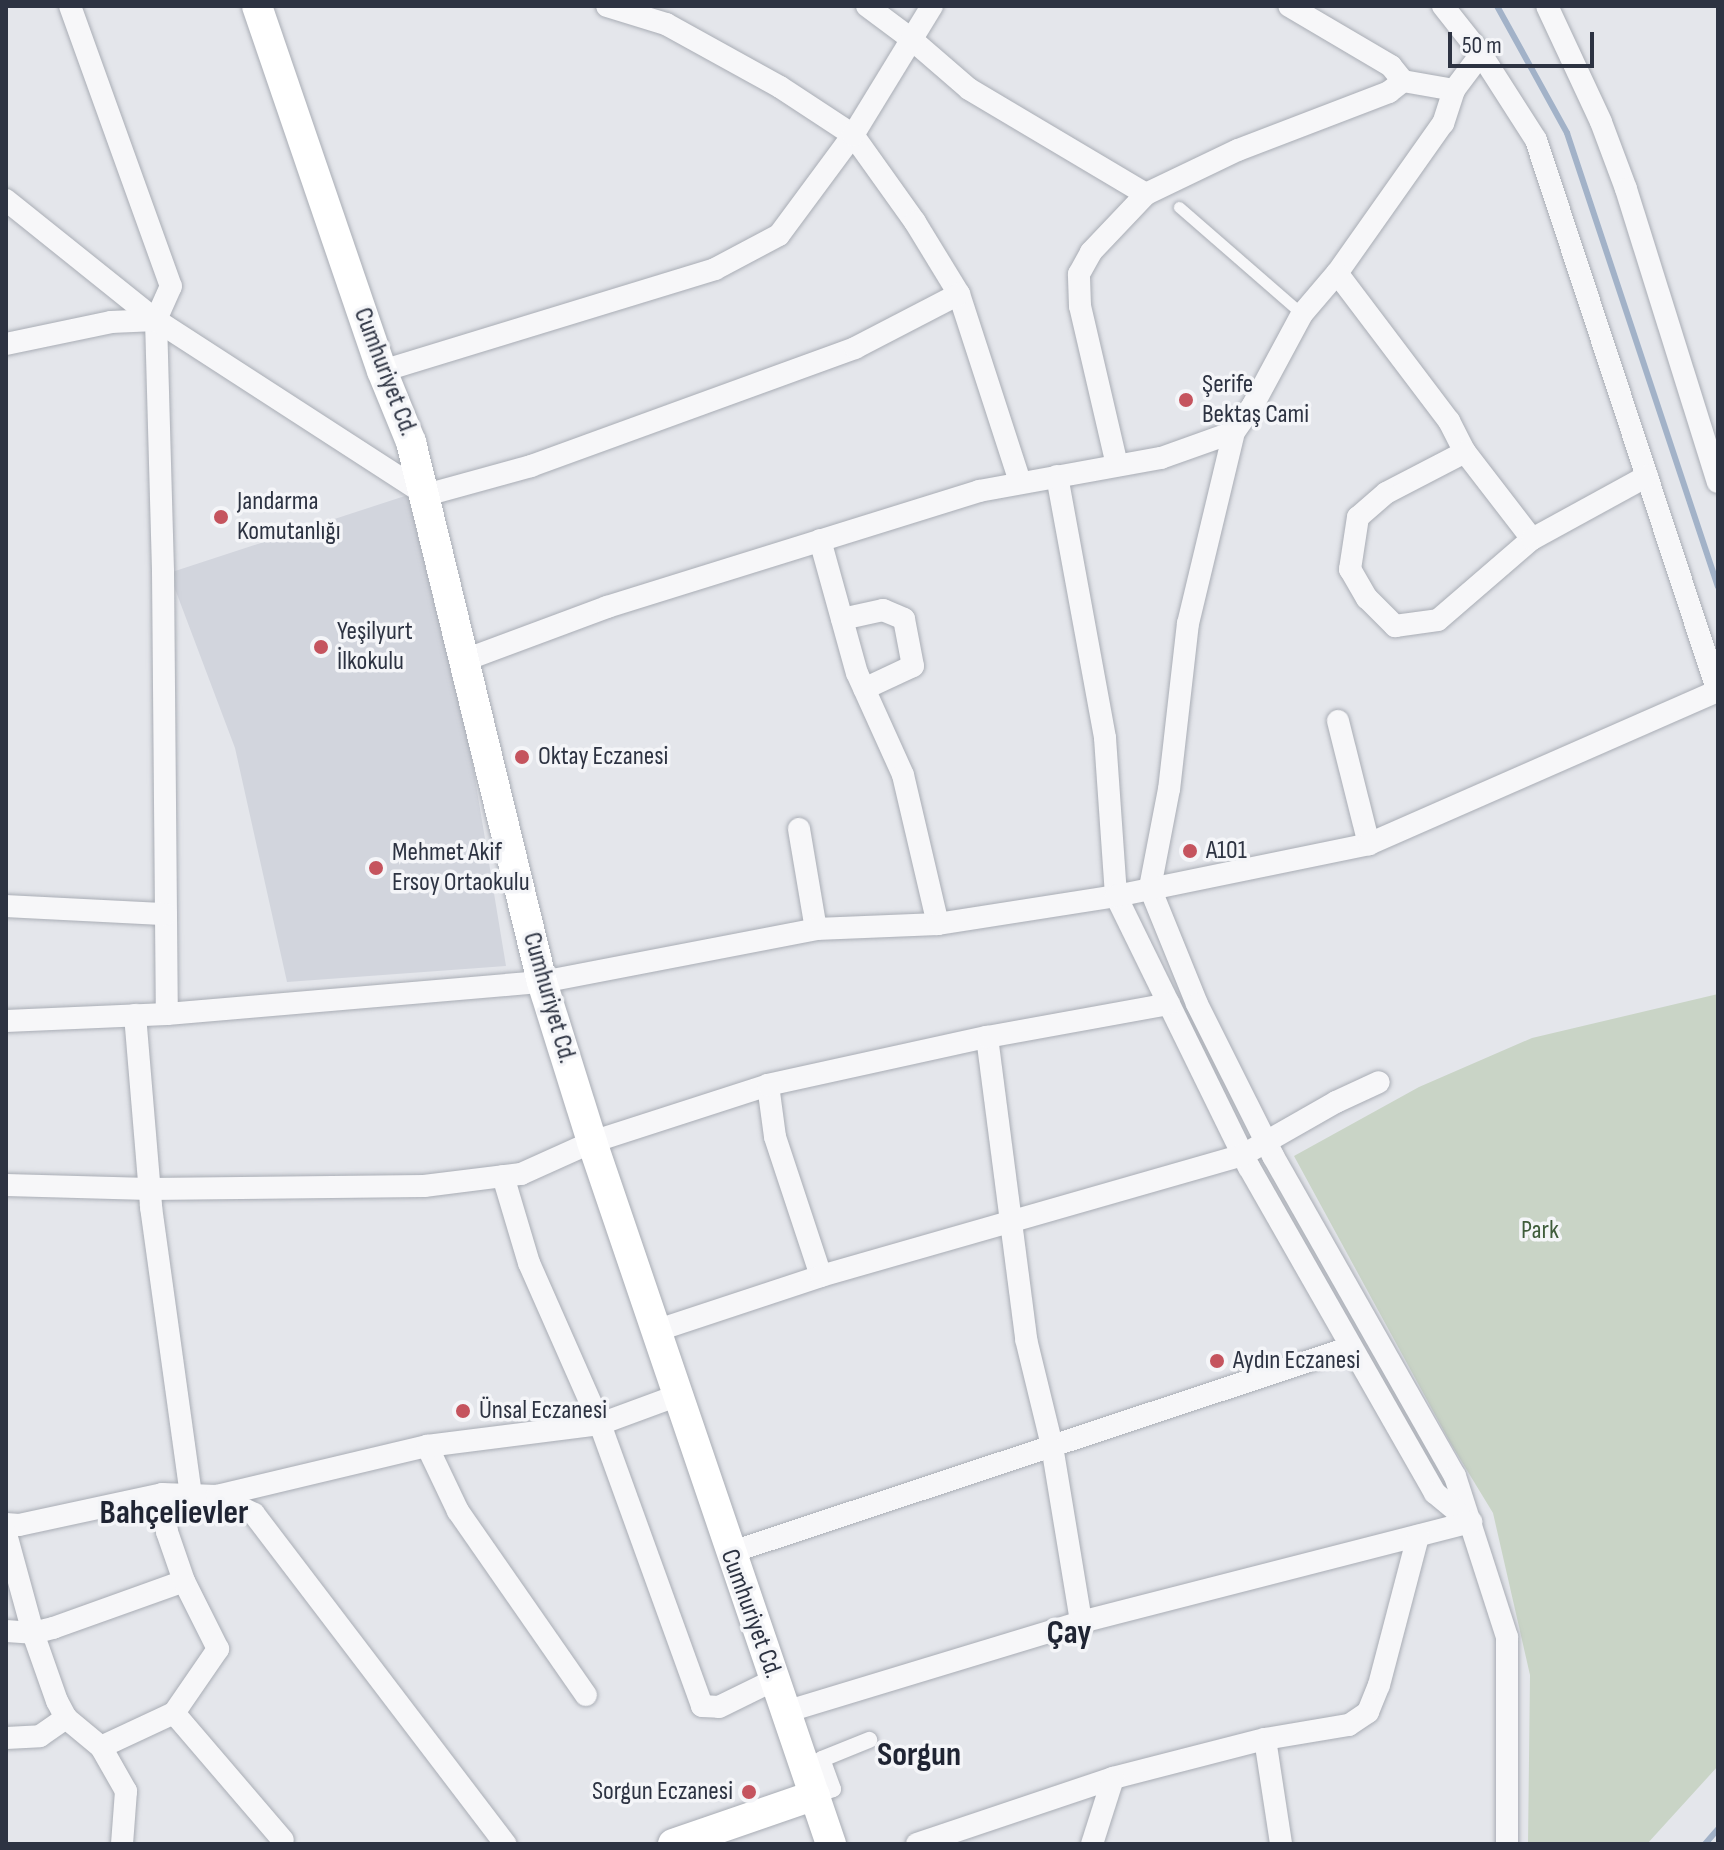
<!DOCTYPE html>
<meta charset="utf-8">
<style>
body{margin:0}
#map{position:relative;width:1724px;height:1850px;overflow:hidden;background:#e4e6eb;font-family:"Sofia Sans Condensed",sans-serif}
div>[style]{position:absolute}
.built>*{inset:0;background:#d2d5dd}
.green>*{inset:0;background:#c9d4c6}
.stream>*{height:6px;margin:-3px;padding:0 3px;transform-origin:3px;border-radius:3px;background:#a2b2c8}
.roads{filter:drop-shadow(0 0 2px #a9adb5) drop-shadow(0 0 2px #a9adb5)}
.service>*{height:11px;margin:-5.5px;padding:0 5.5px;transform-origin:5.5px;border-radius:5.5px;background:#f7f7f9}
.pedestrian>*{height:16px;margin:-8px;padding:0 8px;transform-origin:8px;border-radius:8px;background:#f7f7f9}
.minor>*{height:22px;margin:-11px;padding:0 11px;transform-origin:11px;border-radius:11px;background:#f7f7f9}
.secondary>*{height:30px;margin:-15px;padding:0 15px;transform-origin:15px;border-radius:15px;background:#fff}
.dots>*{width:22px;height:22px;translate:-50% -50%;box-sizing:border-box;border:4px solid #f4f5f8;border-radius:50%}
span{translate:-50% -50%;white-space:nowrap;text-align:center;line-height:1.15;-webkit-text-stroke:7px #f4f5f8;paint-order:stroke}
.street-label{font-size:26px;color:#2d3342}
.poi-label{font-size:26px;color:#2d3342}
.left{translate:0 -50%;text-align:left}
.right{translate:-100% -50%;text-align:right}
.park-label{font-size:26px;color:#3f5d3b}
.district-label{font-size:34px;color:#1f2433;font-weight:700}
.frame{position:absolute;inset:0;border:8px solid #2d3342;pointer-events:none}
.scale{position:absolute;left:1448px;top:32px;width:146px;height:36px;box-sizing:border-box;border:4px solid #2d3342;border-top:0;padding-left:10px;font-size:24px;line-height:28px;white-space:nowrap;color:#2d3342;-webkit-text-stroke:6px #f4f5f8;paint-order:stroke}
</style>
<div id="map">
<div class="built">
<i style="clip-path:polygon(408px 495px,470px 748px,506px 966px,287px 982px,235px 748px,169px 573px)"></i>
</div>
<div class="green">
<i style="clip-path:polygon(1718px 994px,1718px 1766px,1647px 1844px,1528px 1844px,1530px 1675px,1493px 1513px,1451px 1444px,1294px 1156px,1419px 1087px,1532px 1038px)"></i>
</div>
<div class="stream">
<i style="left:1497px;top:6px;width:145px;rotate:61.1deg"></i>
<i style="left:1567px;top:133px;width:478px;rotate:71.6deg"></i>
<i style="left:1705px;top:1844px;width:20px;rotate:-49deg"></i>
</div>
<div class="roads">
<div class="service">
<i style="left:1179px;top:207px;width:163px;rotate:41deg"></i>
</div>
<div class="pedestrian">
<i style="left:815px;top:1795px;width:19px;rotate:-18deg"></i>
<i style="left:833px;top:1789px;width:32px;rotate:-110deg"></i>
<i style="left:822px;top:1759px;width:51px;rotate:-22deg"></i>
</div>
<div class="minor">
<i style="left:70px;top:6px;width:298px;rotate:70.2deg"></i>
<i style="left:171px;top:286px;width:37px;rotate:114deg"></i>
<i style="left:156px;top:320px;width:252px;rotate:88.4deg"></i>
<i style="left:163px;top:572px;width:442px;rotate:89.5deg"></i>
<i style="left:607px;top:6px;width:62px;rotate:17deg"></i>
<i style="left:666px;top:24px;width:130px;rotate:28.9deg"></i>
<i style="left:780px;top:87px;width:87px;rotate:33.3deg"></i>
<i style="left:853px;top:135px;width:107px;rotate:54.5deg"></i>
<i style="left:915px;top:222px;width:84px;rotate:58.6deg"></i>
<i style="left:959px;top:294px;width:198px;rotate:72deg"></i>
<i style="left:867px;top:6px;width:54px;rotate:36.7deg"></i>
<i style="left:910px;top:38px;width:78px;rotate:40.8deg"></i>
<i style="left:969px;top:89px;width:206px;rotate:30.7deg"></i>
<i style="left:1443px;top:6px;width:61px;rotate:51.6deg"></i>
<i style="left:1481px;top:54px;width:102px;rotate:57.4deg"></i>
<i style="left:1536px;top:140px;width:581px;rotate:71.75deg"></i>
<i style="left:1547px;top:6px;width:128px;rotate:65deg"></i>
<i style="left:1601px;top:122px;width:72px;rotate:69.5deg"></i>
<i style="left:1626px;top:189px;width:307px;rotate:72.6deg"></i>
<i style="left:1481px;top:54px;width:45px;rotate:126.9deg"></i>
<i style="left:1454px;top:90px;width:35px;rotate:108deg"></i>
<i style="left:1443px;top:123px;width:184px;rotate:125.2deg"></i>
<i style="left:1337px;top:273px;width:54px;rotate:130.5deg"></i>
<i style="left:1302px;top:314px;width:103px;rotate:118.3deg"></i>
<i style="left:1253px;top:405px;width:33px;rotate:125deg"></i>
<i style="left:1234px;top:432px;width:196px;rotate:103.5deg"></i>
<i style="left:1188px;top:623px;width:167px;rotate:96.5deg"></i>
<i style="left:1169px;top:789px;width:101px;rotate:100.9deg"></i>
<i style="left:1150px;top:888px;width:125px;rotate:67.9deg"></i>
<i style="left:1197px;top:1004px;width:170px;rotate:63.4deg"></i>
<i style="left:1273px;top:1156px;width:368px;rotate:60.4deg"></i>
<i style="left:1455px;top:1476px;width:169px;rotate:72.1deg"></i>
<i style="left:1507px;top:1637px;width:207px;rotate:90deg"></i>
<i style="left:1403px;top:81px;width:52px;rotate:10deg"></i>
<i style="left:6px;top:200px;width:192px;rotate:38.7deg"></i>
<i style="left:156px;top:320px;width:322px;rotate:32.9deg"></i>
<i style="left:426px;top:495px;width:109px;rotate:-15.4deg"></i>
<i style="left:531px;top:466px;width:345px;rotate:-20deg"></i>
<i style="left:855px;top:348px;width:117px;rotate:-27.4deg"></i>
<i style="left:1337px;top:273px;width:186px;rotate:52.9deg"></i>
<i style="left:1449px;top:421px;width:35px;rotate:63deg"></i>
<i style="left:1465px;top:452px;width:110px;rotate:52.4deg"></i>
<i style="left:6px;top:344px;width:107px;rotate:-11.8deg"></i>
<i style="left:111px;top:322px;width:45px;rotate:-2.5deg"></i>
<i style="left:382px;top:371px;width:348px;rotate:-17deg"></i>
<i style="left:715px;top:269px;width:72px;rotate:-28deg"></i>
<i style="left:779px;top:235px;width:124px;rotate:-53.5deg"></i>
<i style="left:853px;top:135px;width:151px;rotate:-58.5deg"></i>
<i style="left:1465px;top:452px;width:89px;rotate:152.6deg"></i>
<i style="left:1386px;top:493px;width:37px;rotate:139deg"></i>
<i style="left:1358px;top:517px;width:53px;rotate:98.7deg"></i>
<i style="left:1350px;top:569px;width:34px;rotate:60deg"></i>
<i style="left:1367px;top:598px;width:40px;rotate:45deg"></i>
<i style="left:1395px;top:626px;width:43px;rotate:-7.9deg"></i>
<i style="left:1438px;top:620px;width:124px;rotate:-40.8deg"></i>
<i style="left:1532px;top:539px;width:131px;rotate:-28.7deg"></i>
<i style="left:1117px;top:465px;width:163px;rotate:-103.1deg"></i>
<i style="left:1080px;top:306px;width:32px;rotate:-92deg"></i>
<i style="left:1079px;top:274px;width:25px;rotate:-61deg"></i>
<i style="left:1091px;top:252px;width:80px;rotate:-46.5deg"></i>
<i style="left:1146px;top:194px;width:102px;rotate:-25.6deg"></i>
<i style="left:1238px;top:150px;width:162px;rotate:-21deg"></i>
<i style="left:1389px;top:92px;width:18px;rotate:-38deg"></i>
<i style="left:1403px;top:81px;width:19px;rotate:-129deg"></i>
<i style="left:1391px;top:66px;width:118px;rotate:-149.5deg"></i>
<i style="left:1057px;top:476px;width:266px;rotate:79.6deg"></i>
<i style="left:1105px;top:738px;width:158px;rotate:86deg"></i>
<i style="left:1116px;top:896px;width:302px;rotate:63.9deg"></i>
<i style="left:1249px;top:1167px;width:375px;rotate:60.3deg"></i>
<i style="left:1435px;top:1493px;width:45px;rotate:39.6deg"></i>
<i style="left:820px;top:540px;width:138px;rotate:74.5deg"></i>
<i style="left:857px;top:673px;width:112px;rotate:65.7deg"></i>
<i style="left:903px;top:775px;width:153px;rotate:76.8deg"></i>
<i style="left:842px;top:619px;width:42px;rotate:-12.4deg"></i>
<i style="left:883px;top:610px;width:23px;rotate:23deg"></i>
<i style="left:904px;top:619px;width:48px;rotate:79.2deg"></i>
<i style="left:913px;top:666px;width:54px;rotate:154.9deg"></i>
<i style="left:462px;top:661px;width:155px;rotate:-20.4deg"></i>
<i style="left:607px;top:607px;width:390px;rotate:-17.3deg"></i>
<i style="left:979px;top:491px;width:185px;rotate:-10.3deg"></i>
<i style="left:1161px;top:458px;width:77px;rotate:-19.6deg"></i>
<i style="left:1338px;top:721px;width:127px;rotate:75.9deg"></i>
<i style="left:799px;top:829px;width:101px;rotate:80.4deg"></i>
<i style="left:6px;top:906px;width:160px;rotate:2.9deg"></i>
<i style="left:135px;top:1015px;width:193px;rotate:85.2deg"></i>
<i style="left:151px;top:1207px;width:291px;rotate:82.1deg"></i>
<i style="left:6px;top:1021px;width:161px;rotate:-2.5deg"></i>
<i style="left:167px;top:1014px;width:376px;rotate:-4.9deg"></i>
<i style="left:542px;top:982px;width:279px;rotate:-10.9deg"></i>
<i style="left:816px;top:929px;width:122px;rotate:-2.3deg"></i>
<i style="left:938px;top:924px;width:180px;rotate:-8.9deg"></i>
<i style="left:1116px;top:896px;width:258px;rotate:-11.6deg"></i>
<i style="left:1369px;top:844px;width:381px;rotate:-23.7deg"></i>
<i style="left:987px;top:1037px;width:305px;rotate:82.6deg"></i>
<i style="left:1026px;top:1339px;width:110px;rotate:76.3deg"></i>
<i style="left:1052px;top:1446px;width:178px;rotate:80.6deg"></i>
<i style="left:768px;top:1085px;width:52px;rotate:82.3deg"></i>
<i style="left:775px;top:1137px;width:146px;rotate:71.7deg"></i>
<i style="left:503px;top:1176px;width:91px;rotate:73.4deg"></i>
<i style="left:529px;top:1263px;width:176px;rotate:66.2deg"></i>
<i style="left:600px;top:1424px;width:300px;rotate:70.1deg"></i>
<i style="left:702px;top:1706px;width:17px;rotate:3deg"></i>
<i style="left:719px;top:1707px;width:61px;rotate:-26.1deg"></i>
<i style="left:6px;top:1185px;width:143px;rotate:1.6deg"></i>
<i style="left:149px;top:1189px;width:275px;rotate:-0.6deg"></i>
<i style="left:424px;top:1186px;width:98px;rotate:-7.1deg"></i>
<i style="left:521px;top:1174px;width:78px;rotate:-24.3deg"></i>
<i style="left:592px;top:1142px;width:185px;rotate:-17.9deg"></i>
<i style="left:768px;top:1085px;width:224px;rotate:-12.4deg"></i>
<i style="left:987px;top:1037px;width:185px;rotate:-10.3deg"></i>
<i style="left:655px;top:1331px;width:175px;rotate:-18.3deg"></i>
<i style="left:821px;top:1276px;width:439px;rotate:-16deg"></i>
<i style="left:1243px;top:1155px;width:107px;rotate:-29.7deg"></i>
<i style="left:1336px;top:1102px;width:47px;rotate:-24.9deg"></i>
<i style="left:427px;top:1446px;width:72px;rotate:64.5deg"></i>
<i style="left:458px;top:1511px;width:224px;rotate:55.2deg"></i>
<i style="left:217px;top:1496px;width:41px;rotate:25.9deg"></i>
<i style="left:254px;top:1514px;width:415px;rotate:52.7deg"></i>
<i style="left:6px;top:1524px;width:13px;rotate:4deg"></i>
<i style="left:19px;top:1525px;width:146px;rotate:-12.2deg"></i>
<i style="left:162px;top:1494px;width:55px;rotate:2.1deg"></i>
<i style="left:217px;top:1496px;width:216px;rotate:-13.4deg"></i>
<i style="left:427px;top:1446px;width:174px;rotate:-7.2deg"></i>
<i style="left:600px;top:1424px;width:81px;rotate:-20.2deg"></i>
<i style="left:6px;top:1534px;width:103px;rotate:74.7deg"></i>
<i style="left:33px;top:1633px;width:72px;rotate:70.6deg"></i>
<i style="left:57px;top:1701px;width:19px;rotate:62deg"></i>
<i style="left:66px;top:1718px;width:45px;rotate:39.6deg"></i>
<i style="left:101px;top:1747px;width:51px;rotate:60.4deg"></i>
<i style="left:126px;top:1791px;width:53px;rotate:94.3deg"></i>
<i style="left:729px;top:1553px;width:655px;rotate:-18.32deg"></i>
<i style="left:6px;top:1631px;width:27px;rotate:4deg"></i>
<i style="left:33px;top:1633px;width:21px;rotate:-14deg"></i>
<i style="left:53px;top:1628px;width:139px;rotate:-19.7deg"></i>
<i style="left:785px;top:1712px;width:309px;rotate:-16.9deg"></i>
<i style="left:1081px;top:1622px;width:403px;rotate:-14.4deg"></i>
<i style="left:174px;top:1713px;width:167px;rotate:49.4deg"></i>
<i style="left:6px;top:1738px;width:34px;rotate:-3deg"></i>
<i style="left:40px;top:1736px;width:32px;rotate:-35deg"></i>
<i style="left:1265px;top:1739px;width:106px;rotate:81.3deg"></i>
<i style="left:101px;top:1747px;width:81px;rotate:-25deg"></i>
<i style="left:174px;top:1713px;width:78px;rotate:-55.5deg"></i>
<i style="left:218px;top:1649px;width:76px;rotate:-116.6deg"></i>
<i style="left:184px;top:1581px;width:52px;rotate:-109.1deg"></i>
<i style="left:167px;top:1532px;width:38px;rotate:-97deg"></i>
<i style="left:917px;top:1844px;width:207px;rotate:-18.6deg"></i>
<i style="left:1113px;top:1778px;width:157px;rotate:-14.4deg"></i>
<i style="left:1265px;top:1739px;width:85px;rotate:-9.5deg"></i>
<i style="left:1349px;top:1725px;width:23px;rotate:-34deg"></i>
<i style="left:1368px;top:1712px;width:29px;rotate:-68deg"></i>
<i style="left:1379px;top:1685px;width:154px;rotate:-75.3deg"></i>
<i style="left:1092px;top:1844px;width:69px;rotate:-72.3deg"></i>
</div>
<div class="secondary">
<i style="left:257px;top:6px;width:386px;rotate:71.1deg"></i>
<i style="left:382px;top:371px;width:77px;rotate:67.8deg"></i>
<i style="left:411px;top:442px;width:556px;rotate:76.36deg"></i>
<i style="left:542px;top:982px;width:168px;rotate:72.6deg"></i>
<i style="left:592px;top:1142px;width:742px;rotate:71.2deg"></i>
<i style="left:673px;top:1844px;width:150px;rotate:-19deg"></i>
</div>
</div>
<div class="dots">
<i style="left:1186px;top:400px;background:#c5545e"></i>
<i style="left:221px;top:517px;background:#c5545e"></i>
<i style="left:321px;top:647px;background:#c5545e"></i>
<i style="left:522px;top:757px;background:#c5545e"></i>
<i style="left:1190px;top:851px;background:#c5545e"></i>
<i style="left:376px;top:868px;background:#c5545e"></i>
<i style="left:1217px;top:1361px;background:#c5545e"></i>
<i style="left:463px;top:1411px;background:#c5545e"></i>
<i style="left:749px;top:1792px;background:#c5545e"></i>
</div>
<div class="street-label">
<span style="left:385px;top:372px;rotate:69deg">Cumhuriyet Cd.</span>
<span style="left:549px;top:998px;rotate:74deg">Cumhuriyet Cd.</span>
<span style="left:751px;top:1614px;rotate:70deg">Cumhuriyet Cd.</span>
</div>
<div class="poi-label">
<span class="left" style="left:1202px;top:400px">Şerife<br>Bektaş Cami</span>
<span class="left" style="left:237px;top:517px">Jandarma<br>Komutanlığı</span>
<span class="left" style="left:337px;top:647px">Yeşilyurt<br>İlkokulu</span>
<span class="left" style="left:538px;top:757px">Oktay Eczanesi</span>
<span class="left" style="left:1206px;top:851px">A101</span>
<span class="left" style="left:392px;top:868px">Mehmet Akif<br>Ersoy Ortaokulu</span>
<span class="left" style="left:1233px;top:1361px">Aydın Eczanesi</span>
<span class="left" style="left:479px;top:1411px">Ünsal Eczanesi</span>
<span class="right" style="left:733px;top:1792px">Sorgun Eczanesi</span>
</div>
<div class="park-label">
<span style="left:1540px;top:1231px">Park</span>
</div>
<div class="district-label">
<span style="left:174px;top:1513px">Bahçelievler</span>
<span style="left:1069px;top:1633px">Çay</span>
<span style="left:919px;top:1755px">Sorgun</span>
</div>
<div class="frame"></div>
<div class="scale">50 m</div>
</div>
